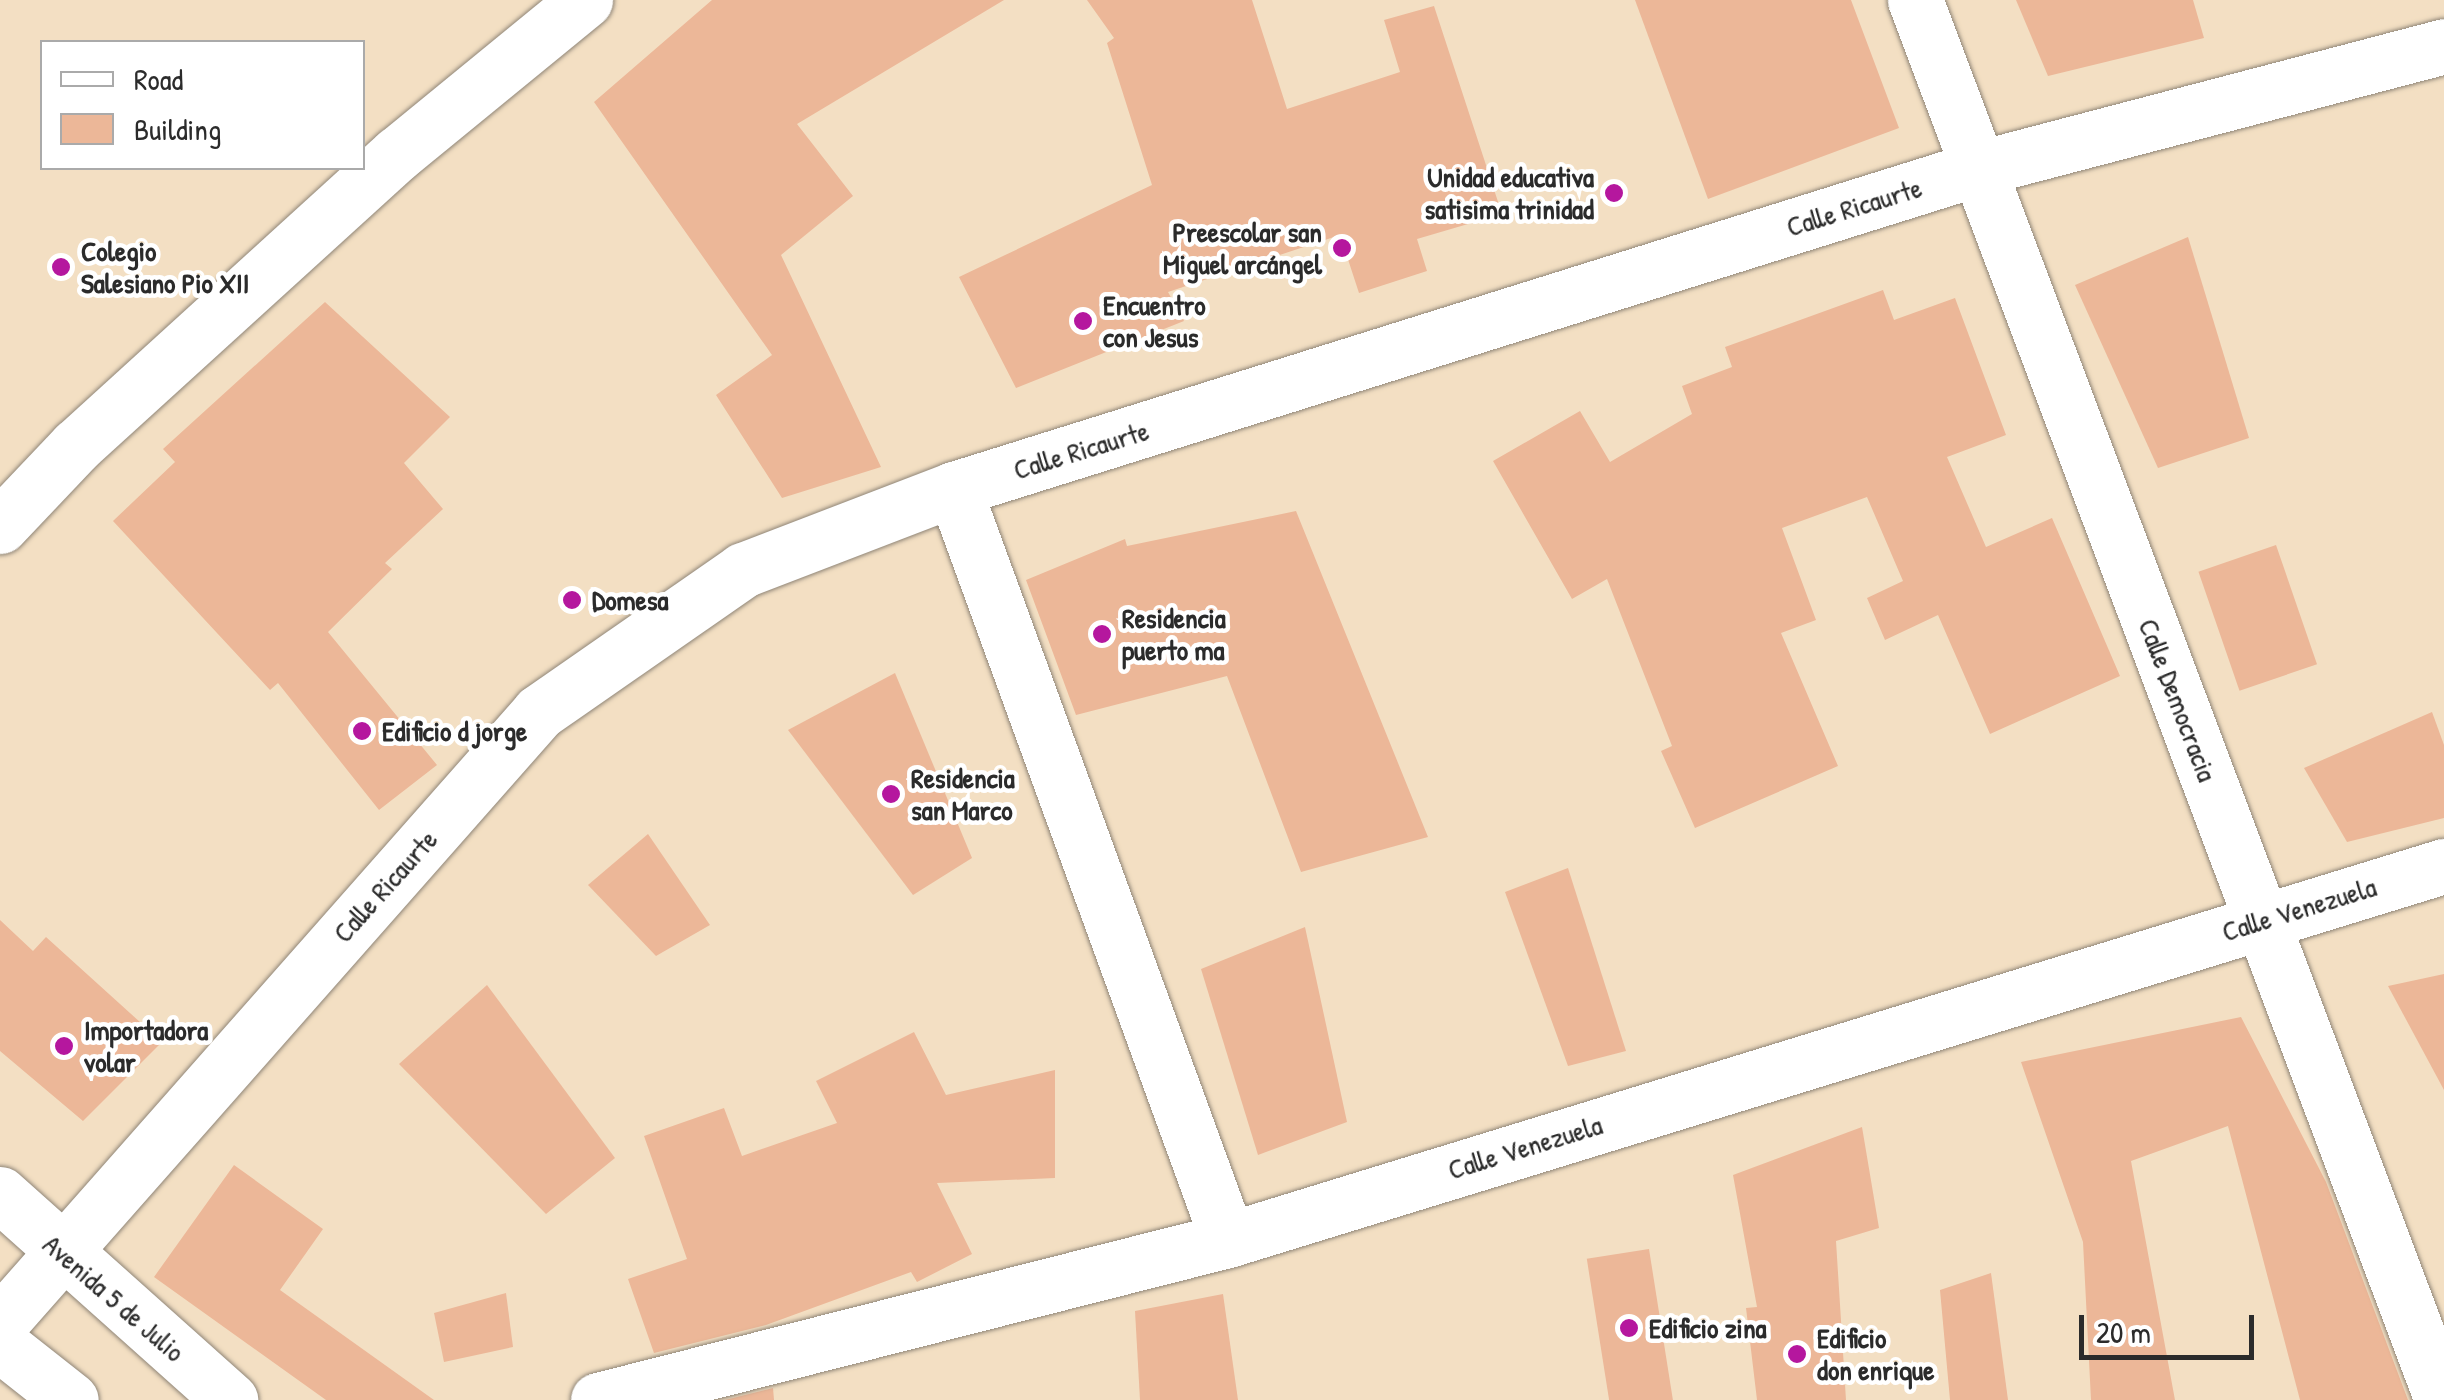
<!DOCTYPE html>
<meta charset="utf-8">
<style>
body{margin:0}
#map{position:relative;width:2444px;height:1400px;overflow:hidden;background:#f3dfc3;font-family:"Patrick Hand",sans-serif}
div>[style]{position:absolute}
.building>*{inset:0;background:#ecb798;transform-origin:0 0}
.roads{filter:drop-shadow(0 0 2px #8f8577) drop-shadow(0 0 2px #8f8577)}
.minor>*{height:55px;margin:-27.5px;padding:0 27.5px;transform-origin:27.5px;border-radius:27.5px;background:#fff}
.dots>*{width:28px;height:28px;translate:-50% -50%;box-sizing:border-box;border:5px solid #fff;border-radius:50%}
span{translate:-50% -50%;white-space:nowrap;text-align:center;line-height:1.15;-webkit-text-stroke:9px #fff;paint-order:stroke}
.poi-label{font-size:28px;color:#2b2b2b;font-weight:700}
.right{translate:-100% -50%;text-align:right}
.left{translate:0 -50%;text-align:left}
.street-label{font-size:28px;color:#2b2b2b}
.legend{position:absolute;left:40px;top:40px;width:325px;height:130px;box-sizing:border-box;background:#fff;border:2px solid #aaa;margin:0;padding:12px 18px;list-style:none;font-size:30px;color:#2b2b2b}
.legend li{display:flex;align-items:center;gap:20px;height:50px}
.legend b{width:50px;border:2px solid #aaa}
.scale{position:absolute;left:2079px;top:1315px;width:175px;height:45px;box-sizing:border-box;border:5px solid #2b2b2b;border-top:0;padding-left:12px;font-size:30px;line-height:35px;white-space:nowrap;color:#2b2b2b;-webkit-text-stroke:8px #fff;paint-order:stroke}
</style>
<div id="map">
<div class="building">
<i style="clip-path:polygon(712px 0,1004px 0,797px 124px,853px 196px,781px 255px,881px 467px,782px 498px,716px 395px,772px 355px,594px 102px)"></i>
<i style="clip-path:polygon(1087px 0,1252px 0,1287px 109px,1400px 72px,1384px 20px,1434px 6px,1502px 214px,1417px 239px,1427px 271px,1359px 293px,1340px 235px,1168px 292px,1184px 321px,1016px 388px,959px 277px,1152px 185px,1107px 43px,1114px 38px)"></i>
<i style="clip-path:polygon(1635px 0,1851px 0,1899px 128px,1708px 199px)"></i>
<i style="clip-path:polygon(2016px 0,2193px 0,2204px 38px,2048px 76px)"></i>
<i style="clip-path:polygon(2188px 237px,2249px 438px,2158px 468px,2075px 285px)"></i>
<i style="clip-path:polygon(1883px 290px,1894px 320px,1955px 298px,2006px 435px,1947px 457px,1986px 547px,2052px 518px,2120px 676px,1990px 734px,1938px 615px,1885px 640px,1867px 598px,1903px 581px,1867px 497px,1782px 528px,1816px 620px,1781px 633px,1838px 766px,1695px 828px,1661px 751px,1672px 746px,1607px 579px,1572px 599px,1493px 461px,1580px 411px,1610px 462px,1692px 414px,1682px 386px,1732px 367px,1725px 347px)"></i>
<i style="clip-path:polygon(325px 302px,450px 417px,404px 463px,443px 509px,385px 563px,392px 569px,328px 632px,437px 765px,379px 810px,278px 683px,270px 690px,113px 521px,175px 462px,163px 449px)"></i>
<i style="clip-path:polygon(1296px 511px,1428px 837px,1301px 872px,1227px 676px,1076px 715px,1026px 580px,1125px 539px,1127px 546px)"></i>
<i style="left:2276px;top:545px;width:126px;height:82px;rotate:71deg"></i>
<i style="clip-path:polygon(895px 673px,972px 858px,913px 895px,788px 730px)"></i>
<i style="clip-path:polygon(2432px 712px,2444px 745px,2444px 818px,2347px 842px,2304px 768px)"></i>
<i style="clip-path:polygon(648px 834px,710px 925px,656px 956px,588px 885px)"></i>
<i style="clip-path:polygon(1568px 868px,1626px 1051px,1568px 1066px,1505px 892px)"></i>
<i style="clip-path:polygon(0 920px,33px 951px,46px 937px,162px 1042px,83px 1121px,0 1051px)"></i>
<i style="clip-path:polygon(1305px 927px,1347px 1122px,1258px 1155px,1201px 969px)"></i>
<i style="clip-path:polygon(2444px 974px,2444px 1090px,2388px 986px)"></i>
<i style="clip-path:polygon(487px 985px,615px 1158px,546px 1214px,399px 1064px)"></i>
<i style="clip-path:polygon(2241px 1017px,2326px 1182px,2408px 1400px,2300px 1400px,2228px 1126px,2131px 1161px,2175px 1400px,2091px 1400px,2083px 1242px,2021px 1062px)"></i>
<i style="clip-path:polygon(914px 1032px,946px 1095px,1055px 1070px,1055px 1178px,937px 1183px,972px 1254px,917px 1282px,911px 1272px,766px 1325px,654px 1353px,628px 1279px,687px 1259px,644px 1136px,724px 1108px,742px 1156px,837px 1123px,816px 1081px)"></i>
<i style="clip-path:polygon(1862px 1127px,1879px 1228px,1836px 1241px,1846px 1400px,1757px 1400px,1746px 1308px,1757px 1307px,1733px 1175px)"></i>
<i style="clip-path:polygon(234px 1165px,323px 1229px,280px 1290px,434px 1400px,326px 1400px,154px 1277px)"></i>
<i style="left:1649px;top:1249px;width:153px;height:63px;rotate:81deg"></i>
<i style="clip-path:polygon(1991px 1273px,2008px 1400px,1950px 1400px,1940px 1290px)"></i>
<i style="clip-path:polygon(506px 1293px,513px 1347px,444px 1362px,434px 1313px)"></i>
<i style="clip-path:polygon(1223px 1294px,1238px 1400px,1140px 1400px,1135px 1311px)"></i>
<i style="clip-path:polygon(773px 1388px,774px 1400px,725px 1400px)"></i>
</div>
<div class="roads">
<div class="minor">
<i style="left:1915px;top:0;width:1496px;rotate:69.37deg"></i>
<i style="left:954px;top:489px;width:799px;rotate:69.96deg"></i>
<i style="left:0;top:526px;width:110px;rotate:-46.5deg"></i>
<i style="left:76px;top:446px;width:434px;rotate:-42.3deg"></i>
<i style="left:397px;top:154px;width:243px;rotate:-39.3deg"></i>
<i style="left:0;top:1194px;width:309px;rotate:41.8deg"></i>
<i style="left:0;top:1323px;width:815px;rotate:-48.58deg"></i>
<i style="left:539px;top:712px;width:249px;rotate:-34.8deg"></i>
<i style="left:743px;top:570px;width:226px;rotate:-21deg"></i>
<i style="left:954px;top:489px;width:1071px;rotate:-17.39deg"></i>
<i style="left:1976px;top:169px;width:484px;rotate:-14.7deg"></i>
<i style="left:0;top:1344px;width:90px;rotate:38.3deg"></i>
<i style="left:598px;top:1400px;width:650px;rotate:-14.25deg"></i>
<i style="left:1228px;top:1240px;width:1272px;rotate:-17.1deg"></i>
</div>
</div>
<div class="dots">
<i style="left:1614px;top:193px;background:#b5179e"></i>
<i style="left:1342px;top:248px;background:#b5179e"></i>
<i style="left:61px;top:267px;background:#b5179e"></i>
<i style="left:1083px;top:321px;background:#b5179e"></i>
<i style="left:572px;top:600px;background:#b5179e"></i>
<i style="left:1102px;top:634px;background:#b5179e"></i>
<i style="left:362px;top:731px;background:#b5179e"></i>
<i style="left:891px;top:794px;background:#b5179e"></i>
<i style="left:64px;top:1046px;background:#b5179e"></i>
<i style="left:1629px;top:1328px;background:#b5179e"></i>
<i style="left:1797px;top:1354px;background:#b5179e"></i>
</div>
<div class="poi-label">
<span class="right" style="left:1594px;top:193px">Unidad educativa<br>satisima trinidad</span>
<span class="right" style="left:1322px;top:248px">Preescolar san<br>Miguel arcángel</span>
<span class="left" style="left:81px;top:267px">Colegio<br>Salesiano Pio XII</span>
<span class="left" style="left:1103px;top:321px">Encuentro<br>con Jesus</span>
<span class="left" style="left:592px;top:600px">Domesa</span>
<span class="left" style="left:1122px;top:634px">Residencia<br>puerto ma</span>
<span class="left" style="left:382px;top:731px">Edificio d jorge</span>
<span class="left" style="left:911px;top:794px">Residencia<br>san Marco</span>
<span class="left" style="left:84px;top:1046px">Importadora<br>volar</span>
<span class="left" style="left:1649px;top:1328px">Edificio zina</span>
<span class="left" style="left:1817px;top:1354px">Edificio<br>don enrique</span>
</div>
<div class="street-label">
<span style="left:1854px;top:207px;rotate:-17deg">Calle Ricaurte</span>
<span style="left:1081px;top:450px;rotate:-17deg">Calle Ricaurte</span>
<span style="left:2178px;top:700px;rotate:69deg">Calle Democracia</span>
<span style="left:385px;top:886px;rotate:-48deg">Calle Ricaurte</span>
<span style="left:2299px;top:909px;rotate:-17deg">Calle Venezuela</span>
<span style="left:1525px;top:1147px;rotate:-17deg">Calle Venezuela</span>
<span style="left:114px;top:1298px;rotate:41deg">Avenida 5 de Julio</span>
</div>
<ul class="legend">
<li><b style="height:12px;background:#fff"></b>Road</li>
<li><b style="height:28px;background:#ecb798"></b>Building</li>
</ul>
<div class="scale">20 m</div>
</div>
